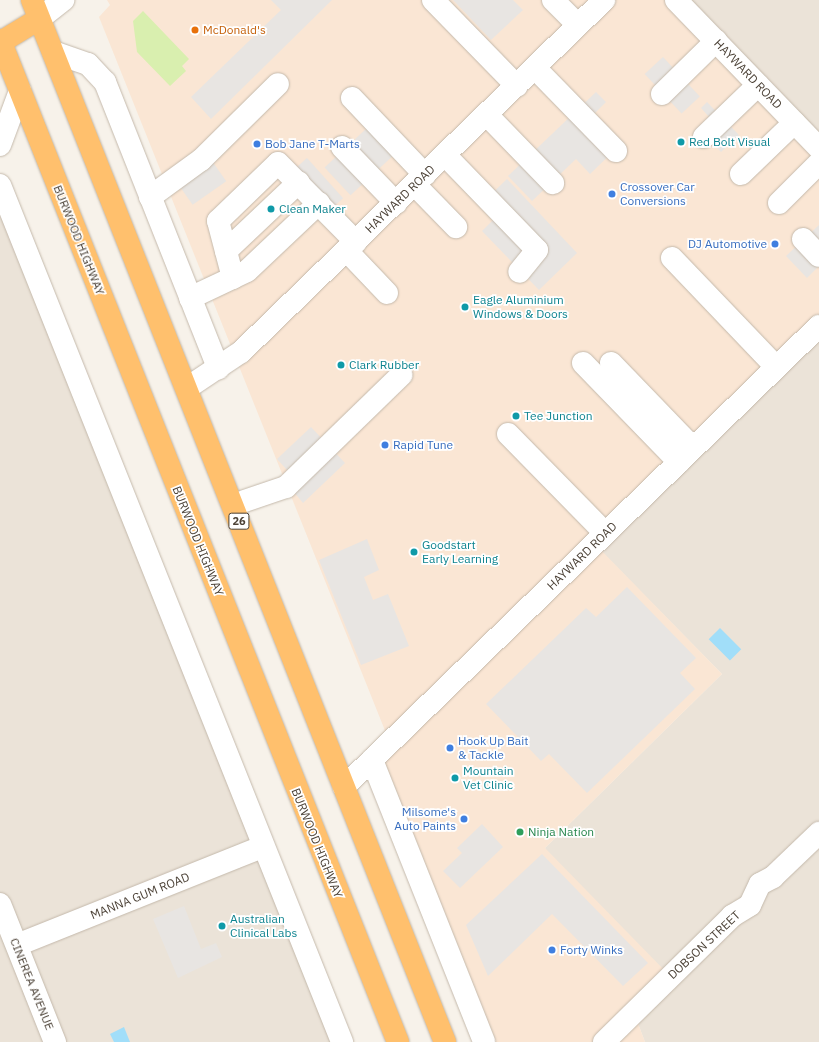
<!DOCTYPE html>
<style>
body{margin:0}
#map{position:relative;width:819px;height:1042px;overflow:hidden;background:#f7f2ea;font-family:"IBM Plex Sans",sans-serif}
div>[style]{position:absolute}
.residential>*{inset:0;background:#ebe3d8}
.commercial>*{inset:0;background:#fae6d4}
.green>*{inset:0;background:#d9efaf}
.parking>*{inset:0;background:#e8e5e2;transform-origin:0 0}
.water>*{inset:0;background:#a1def9;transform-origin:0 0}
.roads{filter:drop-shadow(0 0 1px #c4b9ab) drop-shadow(0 0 1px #c4b9ab)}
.minor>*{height:22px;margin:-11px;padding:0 11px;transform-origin:11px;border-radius:11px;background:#fff}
.highway>*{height:22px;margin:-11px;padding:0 11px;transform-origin:11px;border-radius:11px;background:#ffc06d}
.dots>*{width:11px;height:11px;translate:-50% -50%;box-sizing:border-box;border:2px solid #fff;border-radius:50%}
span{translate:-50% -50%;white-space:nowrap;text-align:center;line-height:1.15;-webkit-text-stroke:3.5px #fff;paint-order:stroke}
.shield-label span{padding:1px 3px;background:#fff;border:1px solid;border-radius:3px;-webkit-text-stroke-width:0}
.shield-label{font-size:11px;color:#4c4237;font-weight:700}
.food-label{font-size:12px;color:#c56008}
.left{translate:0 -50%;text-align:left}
.street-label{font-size:12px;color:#4c4237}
.culture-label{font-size:12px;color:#0d838f}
.shop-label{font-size:12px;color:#366cbe}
.right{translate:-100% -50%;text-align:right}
.leisure-label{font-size:12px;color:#27864d}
</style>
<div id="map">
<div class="residential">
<i style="clip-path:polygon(676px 0,819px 0,819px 148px)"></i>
<i style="clip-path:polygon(0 185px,342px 1042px,0 1042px)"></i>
<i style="clip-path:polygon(819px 326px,819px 1042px,645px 1042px,634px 1013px,545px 848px,722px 674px,594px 544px)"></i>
</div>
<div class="commercial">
<i style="clip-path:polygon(107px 0,676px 0,819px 148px,819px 326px,595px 544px,722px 674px,545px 848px,670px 976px,634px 1013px,645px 1042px,484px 1042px,372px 760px,390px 743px,99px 17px,110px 5px)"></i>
</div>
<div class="green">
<i style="clip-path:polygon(143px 11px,189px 59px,182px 66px,186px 71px,170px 86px,137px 52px,133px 21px)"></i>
</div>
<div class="parking">
<i style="clip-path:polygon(271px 0,332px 0,211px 119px,191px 97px,281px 10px)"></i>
<i style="clip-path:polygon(453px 0,513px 0,523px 10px,491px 40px)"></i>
<i style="left:663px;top:57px;width:54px;height:25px;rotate:47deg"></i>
<i style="clip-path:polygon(596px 92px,606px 102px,593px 115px,621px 144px,590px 174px,576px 159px,532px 201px,508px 176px)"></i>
<i style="clip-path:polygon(707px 102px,739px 135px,721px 152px,698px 128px,709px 117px,701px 108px)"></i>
<i style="left:367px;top:128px;width:38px;height:58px;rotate:47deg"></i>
<i style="left:205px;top:151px;width:37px;height:41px;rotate:55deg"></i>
<i style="left:307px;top:158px;width:54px;height:25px;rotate:48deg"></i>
<i style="clip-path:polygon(507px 179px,577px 253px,539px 290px,482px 231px,494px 219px,480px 205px)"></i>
<i style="clip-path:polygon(819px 225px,819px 266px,807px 278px,786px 256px)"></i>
<i style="clip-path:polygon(311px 427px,345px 463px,303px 503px,293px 491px,287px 470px,277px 459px)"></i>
<i style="clip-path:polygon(367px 539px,379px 570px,364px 577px,373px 600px,388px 594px,409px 646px,361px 665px,319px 560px)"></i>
<i style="clip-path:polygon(627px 587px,696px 658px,680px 673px,695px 689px,587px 793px,549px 754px,541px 761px,486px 704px,586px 608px,596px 617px)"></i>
<i style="clip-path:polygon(482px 824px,503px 847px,460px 888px,443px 871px,462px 853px,457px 848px)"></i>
<i style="clip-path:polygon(542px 854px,648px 963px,623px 986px,552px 914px,488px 976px,466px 925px)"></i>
<i style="clip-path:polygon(184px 906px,201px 949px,216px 943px,222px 957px,178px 978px,153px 919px)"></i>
</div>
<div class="water">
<i style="left:720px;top:628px;width:30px;height:16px;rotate:45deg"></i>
<i style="clip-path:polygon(124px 1027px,130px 1042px,114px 1042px,110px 1034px)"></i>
</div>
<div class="roads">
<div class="minor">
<i style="left:433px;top:0;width:120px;rotate:45.7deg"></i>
<i style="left:553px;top:0;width:35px;rotate:45deg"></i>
<i style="left:676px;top:0;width:206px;rotate:46deg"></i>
<i style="left:39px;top:19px;width:31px;rotate:-38deg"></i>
<i style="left:53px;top:52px;width:37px;rotate:19deg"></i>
<i style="left:88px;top:64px;width:25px;rotate:47deg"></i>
<i style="left:105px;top:82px;width:308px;rotate:68.4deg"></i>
<i style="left:535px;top:68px;width:116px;rotate:45.7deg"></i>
<i style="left:662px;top:94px;width:76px;rotate:-44.5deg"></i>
<i style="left:352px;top:98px;width:106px;rotate:46.5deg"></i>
<i style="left:487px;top:115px;width:95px;rotate:45.9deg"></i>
<i style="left:704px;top:137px;width:75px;rotate:-43.9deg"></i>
<i style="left:0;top:145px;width:58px;rotate:-69.7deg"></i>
<i style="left:342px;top:147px;width:78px;rotate:46deg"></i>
<i style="left:445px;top:155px;width:132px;rotate:45.9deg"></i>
<i style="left:537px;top:250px;width:28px;rotate:129deg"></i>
<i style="left:741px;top:174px;width:74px;rotate:-43.9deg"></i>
<i style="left:0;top:185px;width:923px;rotate:68.24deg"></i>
<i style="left:415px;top:185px;width:59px;rotate:45.7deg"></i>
<i style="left:150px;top:197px;width:63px;rotate:-36deg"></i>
<i style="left:201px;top:160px;width:108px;rotate:-44.6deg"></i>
<i style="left:779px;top:203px;width:57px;rotate:-45deg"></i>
<i style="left:803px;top:239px;width:23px;rotate:47deg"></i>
<i style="left:226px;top:251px;width:100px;rotate:-43.4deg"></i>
<i style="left:347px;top:251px;width:58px;rotate:46.4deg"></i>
<i style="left:672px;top:258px;width:151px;rotate:46.3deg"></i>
<i style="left:233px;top:278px;width:59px;rotate:-104.7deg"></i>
<i style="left:218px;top:221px;width:83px;rotate:-44deg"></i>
<i style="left:278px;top:163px;width:111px;rotate:45.4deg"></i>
<i style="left:190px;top:298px;width:63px;rotate:-25.3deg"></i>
<i style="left:247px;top:271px;width:99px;rotate:-43.4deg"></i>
<i style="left:583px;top:363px;width:138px;rotate:45.9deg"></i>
<i style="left:611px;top:363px;width:118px;rotate:46deg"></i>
<i style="left:187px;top:388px;width:65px;rotate:-33.7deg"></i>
<i style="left:241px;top:352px;width:506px;rotate:-44.12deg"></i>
<i style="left:508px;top:434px;width:139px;rotate:45.6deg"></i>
<i style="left:233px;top:505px;width:56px;rotate:-18.8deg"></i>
<i style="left:286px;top:487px;width:161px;rotate:-44.2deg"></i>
<i style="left:372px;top:760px;width:303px;rotate:68.3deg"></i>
<i style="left:344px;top:787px;width:662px;rotate:-44.14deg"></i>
<i style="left:0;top:904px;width:149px;rotate:68.3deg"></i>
<i style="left:17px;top:945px;width:264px;rotate:-21.8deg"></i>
<i style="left:604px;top:1042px;width:180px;rotate:-44.5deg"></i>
<i style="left:732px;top:916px;width:21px;rotate:-31deg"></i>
<i style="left:750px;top:905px;width:23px;rotate:-65deg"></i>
<i style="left:760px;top:884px;width:15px;rotate:-28deg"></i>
<i style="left:773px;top:877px;width:64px;rotate:-43.7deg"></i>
</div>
<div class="highway">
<i style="left:32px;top:0;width:1121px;rotate:68.38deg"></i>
<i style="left:0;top:40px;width:1078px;rotate:68.34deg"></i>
<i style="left:1px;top:42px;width:44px;rotate:-31.2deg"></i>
</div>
</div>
<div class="dots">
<i style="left:195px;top:30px;background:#e8710a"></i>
<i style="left:681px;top:142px;background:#0f9aa8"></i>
<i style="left:257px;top:144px;background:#3f7fe0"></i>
<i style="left:612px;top:194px;background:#3f7fe0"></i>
<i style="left:271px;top:209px;background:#0f9aa8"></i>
<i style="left:775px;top:244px;background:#3f7fe0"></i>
<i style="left:465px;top:307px;background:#0f9aa8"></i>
<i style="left:341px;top:365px;background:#0f9aa8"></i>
<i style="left:516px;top:416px;background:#0f9aa8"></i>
<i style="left:385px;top:445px;background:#3f7fe0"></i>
<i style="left:414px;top:552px;background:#0f9aa8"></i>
<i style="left:450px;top:748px;background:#3f7fe0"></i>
<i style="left:455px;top:778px;background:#0f9aa8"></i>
<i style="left:464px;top:819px;background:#3f7fe0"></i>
<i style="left:520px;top:832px;background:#2e9e5b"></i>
<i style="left:222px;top:926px;background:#0f9aa8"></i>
<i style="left:552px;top:950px;background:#3f7fe0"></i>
</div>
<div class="shield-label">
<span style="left:239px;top:521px">26</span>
</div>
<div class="food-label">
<span class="left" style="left:203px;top:30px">McDonald's</span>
</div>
<div class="street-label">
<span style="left:748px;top:74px;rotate:46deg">HAYWARD ROAD</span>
<span style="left:400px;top:199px;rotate:-44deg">HAYWARD ROAD</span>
<span style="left:79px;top:240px;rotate:68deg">BURWOOD HIGHWAY</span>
<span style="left:198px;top:541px;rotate:68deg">BURWOOD HIGHWAY</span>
<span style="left:582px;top:556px;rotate:-44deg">HAYWARD ROAD</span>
<span style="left:317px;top:843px;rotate:68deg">BURWOOD HIGHWAY</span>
<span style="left:140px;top:896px;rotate:-22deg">MANNA GUM ROAD</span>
<span style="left:704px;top:945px;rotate:-43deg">DOBSON STREET</span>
<span style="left:32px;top:984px;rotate:68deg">CINEREA AVENUE</span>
</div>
<div class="culture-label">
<span class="left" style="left:689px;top:142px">Red Bolt Visual</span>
<span class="left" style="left:279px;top:209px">Clean Maker</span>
<span class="left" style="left:473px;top:307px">Eagle Aluminium<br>Windows &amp; Doors</span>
<span class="left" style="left:349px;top:365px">Clark Rubber</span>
<span class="left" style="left:524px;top:416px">Tee Junction</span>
<span class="left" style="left:422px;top:552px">Goodstart<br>Early Learning</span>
<span class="left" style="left:463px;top:778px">Mountain<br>Vet Clinic</span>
<span class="left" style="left:230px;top:926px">Australian<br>Clinical Labs</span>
</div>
<div class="shop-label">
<span class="left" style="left:265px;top:144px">Bob Jane T-Marts</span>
<span class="left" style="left:620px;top:194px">Crossover Car<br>Conversions</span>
<span class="right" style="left:767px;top:244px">DJ Automotive</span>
<span class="left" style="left:393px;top:445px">Rapid Tune</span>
<span class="left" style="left:458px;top:748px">Hook Up Bait<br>&amp; Tackle</span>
<span class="right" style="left:456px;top:819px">Milsome's<br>Auto Paints</span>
<span class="left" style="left:560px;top:950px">Forty Winks</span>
</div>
<div class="leisure-label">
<span class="left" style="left:528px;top:832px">Ninja Nation</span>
</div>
</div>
